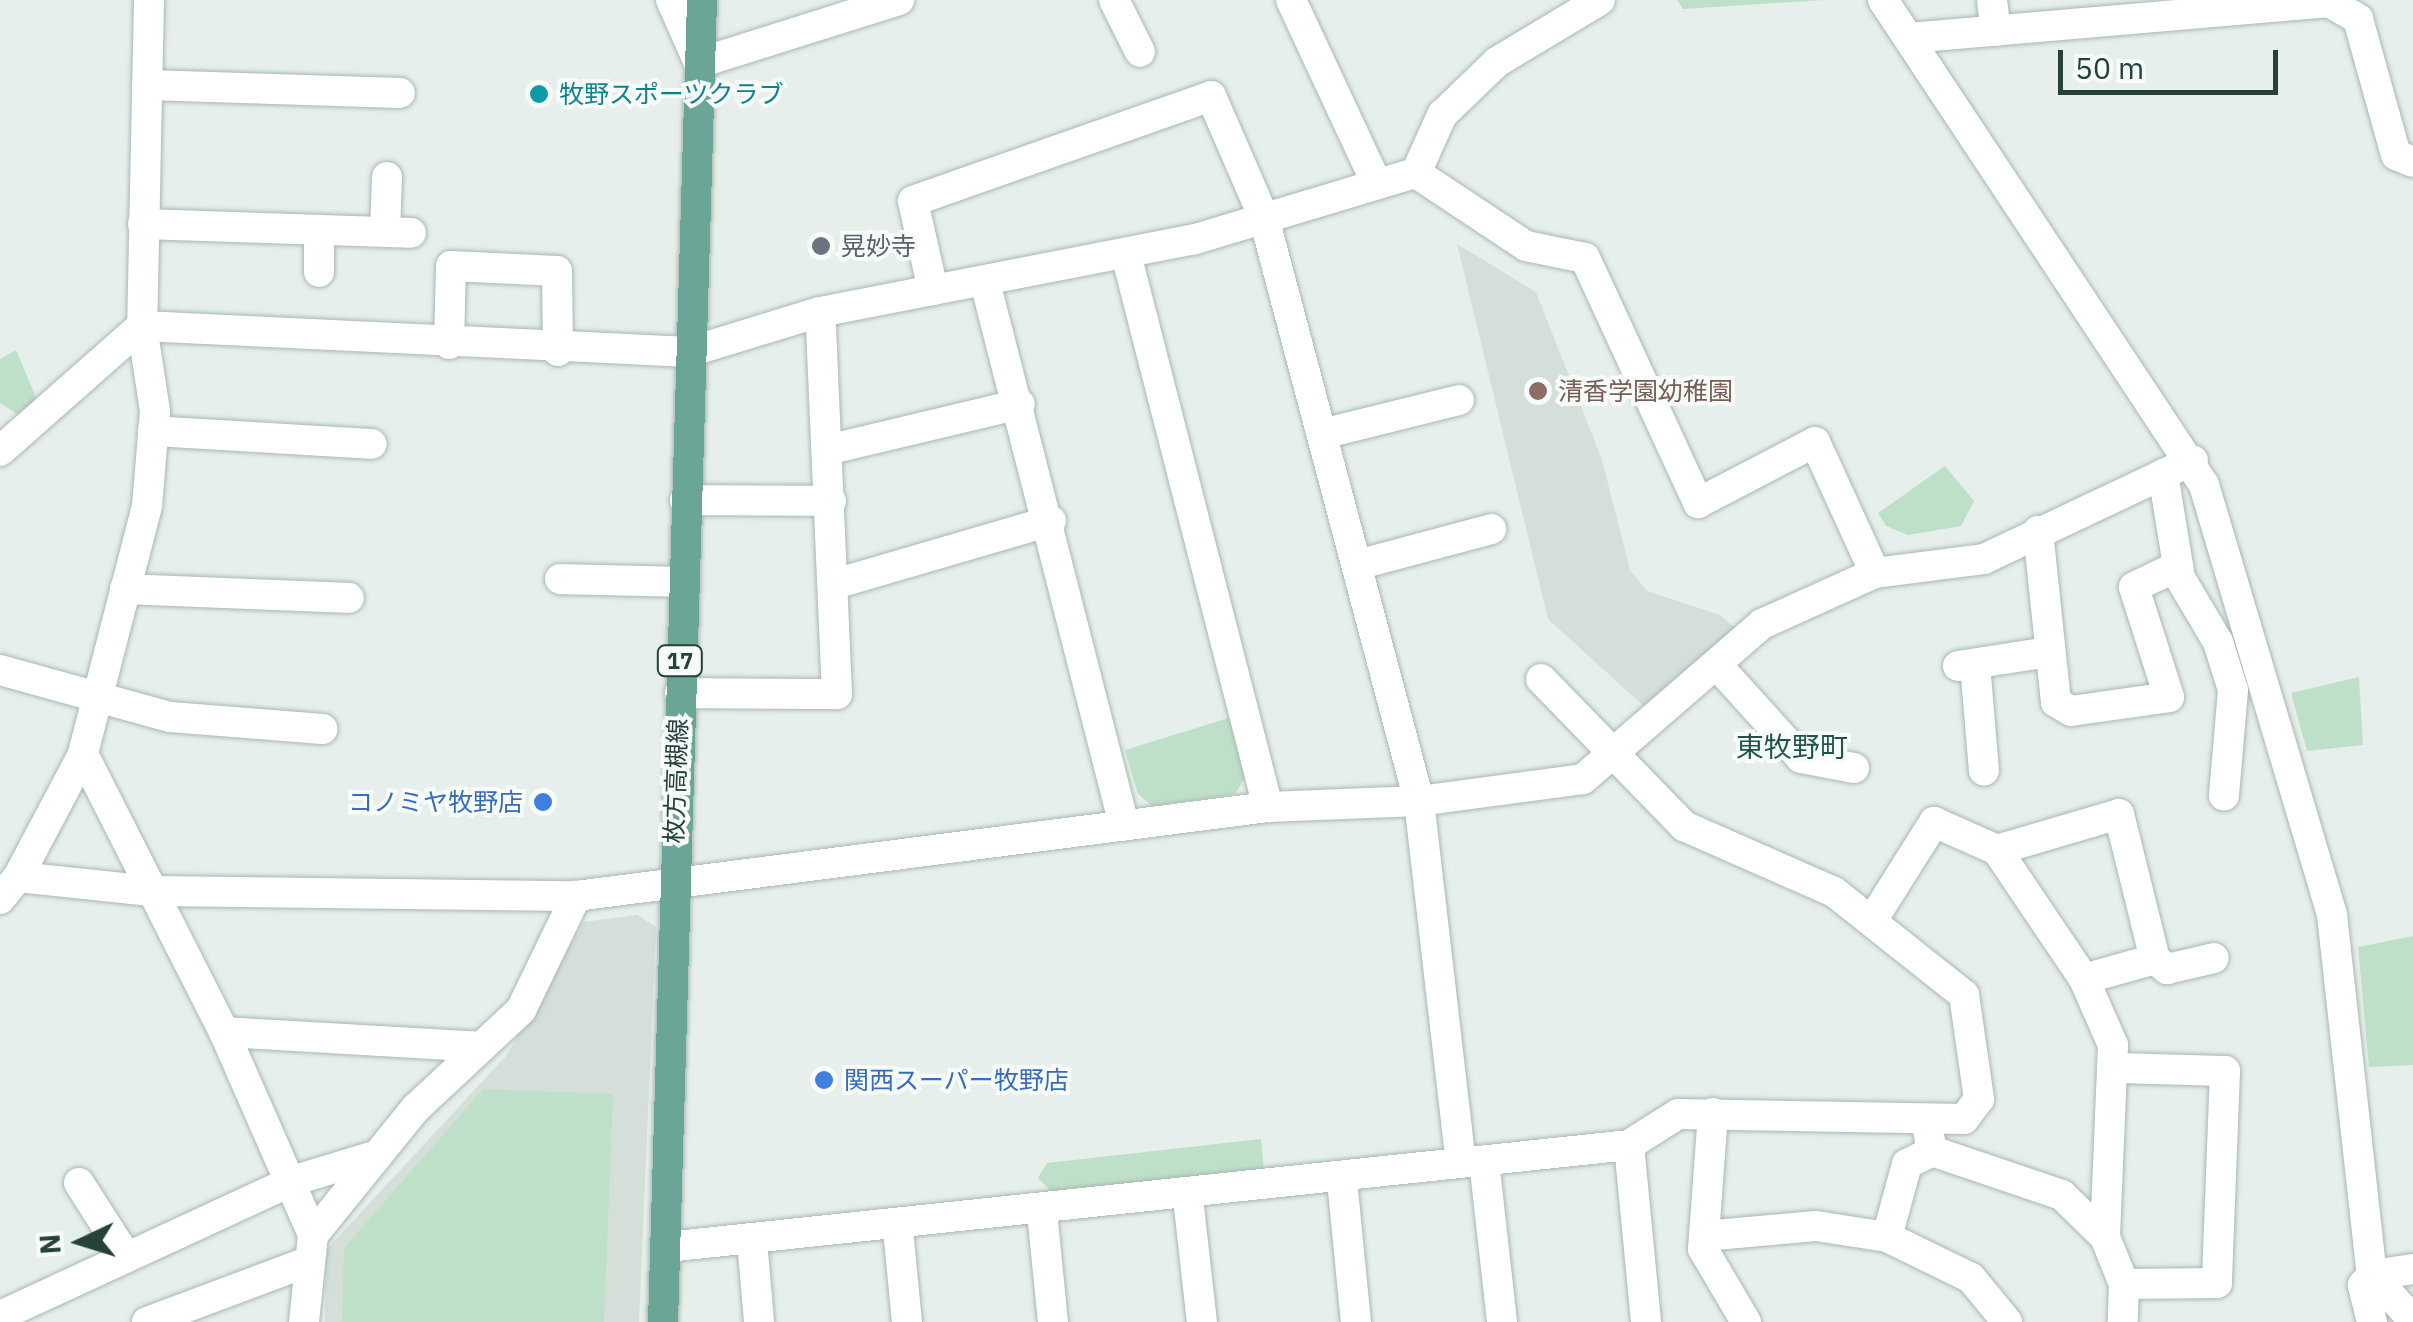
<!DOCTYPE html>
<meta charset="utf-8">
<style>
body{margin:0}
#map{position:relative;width:2413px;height:1322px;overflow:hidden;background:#e6efeb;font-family:"IBM Plex Sans","Noto Sans JP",sans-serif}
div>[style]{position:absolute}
.built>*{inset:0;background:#d4dfda}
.green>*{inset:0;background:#bfe0c8}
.roads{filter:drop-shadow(0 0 2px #a8b8b2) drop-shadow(0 0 2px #a8b8b2)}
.minor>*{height:30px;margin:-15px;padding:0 15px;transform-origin:15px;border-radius:15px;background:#fff}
.major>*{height:30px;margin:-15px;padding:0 15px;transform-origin:15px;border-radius:15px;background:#6aa596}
.dots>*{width:28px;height:28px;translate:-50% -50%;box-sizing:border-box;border:5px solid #f7fbf9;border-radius:50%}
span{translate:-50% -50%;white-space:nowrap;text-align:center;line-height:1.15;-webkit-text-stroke:8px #f7fbf9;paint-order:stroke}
.shield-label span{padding:2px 8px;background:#f7fbf9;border:2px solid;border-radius:8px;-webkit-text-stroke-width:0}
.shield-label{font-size:22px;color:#24423a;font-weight:700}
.culture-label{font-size:25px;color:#0d838f}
.left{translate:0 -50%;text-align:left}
.worship-label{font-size:25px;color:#5b616d}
.education-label{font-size:25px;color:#785e54}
.street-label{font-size:25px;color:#24423a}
.shop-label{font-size:25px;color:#366cbe}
.right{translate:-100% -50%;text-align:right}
.neighbourhood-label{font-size:28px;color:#1f5548}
.north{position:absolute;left:30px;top:1192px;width:100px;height:100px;-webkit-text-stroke:8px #f7fbf9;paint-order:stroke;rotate:266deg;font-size:28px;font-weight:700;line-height:40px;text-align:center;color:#24423a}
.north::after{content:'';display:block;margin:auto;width:35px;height:45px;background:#24423a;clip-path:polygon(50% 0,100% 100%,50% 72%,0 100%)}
.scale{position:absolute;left:2058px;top:50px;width:220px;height:45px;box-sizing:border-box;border:5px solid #24423a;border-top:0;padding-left:12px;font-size:30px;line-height:35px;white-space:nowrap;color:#24423a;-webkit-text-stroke:8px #f7fbf9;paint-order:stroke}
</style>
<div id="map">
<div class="built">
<i style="clip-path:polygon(1457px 244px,1536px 292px,1602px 460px,1630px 570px,1647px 591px,1720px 615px,1741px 633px,1649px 711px,1548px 619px)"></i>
<i style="clip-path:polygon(637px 915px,656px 927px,639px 1322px,325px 1322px,326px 1250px,506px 1056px,584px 922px)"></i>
</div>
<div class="green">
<i style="clip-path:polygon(1677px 0,1823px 0,1683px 9px)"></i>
<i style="clip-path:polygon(16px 350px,37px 400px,23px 418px,0 403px,0 359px)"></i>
<i style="clip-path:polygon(1945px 466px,1974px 501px,1961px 526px,1908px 535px,1886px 526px,1878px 513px)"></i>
<i style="clip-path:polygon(2359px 677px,2363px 745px,2307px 751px,2291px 693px)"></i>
<i style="clip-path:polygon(1232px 717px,1249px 771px,1235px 794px,1153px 807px,1138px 794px,1125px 750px)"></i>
<i style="clip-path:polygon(2413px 936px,2413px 1065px,2369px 1067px,2358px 947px)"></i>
<i style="clip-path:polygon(483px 1089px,613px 1094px,604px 1322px,342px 1322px,344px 1248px)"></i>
<i style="clip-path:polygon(1261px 1139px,1264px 1170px,1054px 1194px,1038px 1178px,1047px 1163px)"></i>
</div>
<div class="roads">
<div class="minor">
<i style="left:149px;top:0;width:326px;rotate:91.2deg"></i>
<i style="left:142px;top:326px;width:86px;rotate:81.3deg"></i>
<i style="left:155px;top:411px;width:95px;rotate:94.8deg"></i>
<i style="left:147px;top:506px;width:256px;rotate:104.5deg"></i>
<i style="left:83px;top:754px;width:312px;rotate:63.1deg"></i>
<i style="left:224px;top:1032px;width:222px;rotate:66.3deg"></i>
<i style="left:671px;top:0;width:69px;rotate:66deg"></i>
<i style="left:699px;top:63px;width:210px;rotate:-17.5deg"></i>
<i style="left:1114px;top:0;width:58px;rotate:63.4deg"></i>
<i style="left:1291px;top:0;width:199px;rotate:65deg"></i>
<i style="left:1883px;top:0;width:582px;rotate:56.5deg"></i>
<i style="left:2204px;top:485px;width:449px;rotate:73.4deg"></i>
<i style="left:2332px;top:915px;width:362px;rotate:83.7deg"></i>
<i style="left:2372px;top:1275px;width:61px;rotate:47.7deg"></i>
<i style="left:1992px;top:0;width:31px;rotate:83deg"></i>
<i style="left:1909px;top:38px;width:422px;rotate:-4.9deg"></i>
<i style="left:2329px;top:2px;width:34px;rotate:30deg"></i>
<i style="left:2358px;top:19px;width:141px;rotate:74.4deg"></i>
<i style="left:2396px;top:155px;width:18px;rotate:22deg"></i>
<i style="left:147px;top:85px;width:253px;rotate:1.8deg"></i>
<i style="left:1416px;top:173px;width:132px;rotate:33.6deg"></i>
<i style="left:1526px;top:246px;width:60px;rotate:11.5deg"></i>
<i style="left:1585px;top:258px;width:270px;rotate:65.2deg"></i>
<i style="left:1698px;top:503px;width:132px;rotate:-27.5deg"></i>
<i style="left:1815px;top:442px;width:144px;rotate:65.4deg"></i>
<i style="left:1875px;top:573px;width:110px;rotate:-7.3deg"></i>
<i style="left:1984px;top:559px;width:231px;rotate:-25.3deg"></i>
<i style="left:143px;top:224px;width:268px;rotate:1.9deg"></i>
<i style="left:385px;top:232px;width:55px;rotate:-87.9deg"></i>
<i style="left:1127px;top:258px;width:567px;rotate:75.6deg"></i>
<i style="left:319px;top:272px;width:42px;rotate:-90deg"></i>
<i style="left:985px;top:282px;width:561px;rotate:75.64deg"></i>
<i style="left:933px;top:290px;width:91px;rotate:-102.7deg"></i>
<i style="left:913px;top:201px;width:316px;rotate:-19.4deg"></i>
<i style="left:1211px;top:96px;width:133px;rotate:66.5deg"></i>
<i style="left:1264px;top:218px;width:603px;rotate:75.11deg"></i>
<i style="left:1419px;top:801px;width:363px;rotate:83.4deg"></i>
<i style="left:449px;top:344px;width:78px;rotate:-88.5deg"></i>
<i style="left:451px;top:266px;width:106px;rotate:2.7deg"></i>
<i style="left:557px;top:271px;width:80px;rotate:89.3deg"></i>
<i style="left:153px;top:431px;width:219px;rotate:3.4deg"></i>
<i style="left:1322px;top:434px;width:141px;rotate:-13.9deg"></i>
<i style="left:831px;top:449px;width:194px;rotate:-13.4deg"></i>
<i style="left:0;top:451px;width:189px;rotate:-41.4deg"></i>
<i style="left:142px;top:326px;width:548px;rotate:2.72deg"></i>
<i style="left:689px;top:352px;width:137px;rotate:-17deg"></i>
<i style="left:820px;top:312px;width:379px;rotate:-11deg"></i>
<i style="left:1192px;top:240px;width:234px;rotate:-16.7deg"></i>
<i style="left:1416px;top:173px;width:64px;rotate:-65.9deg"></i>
<i style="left:1442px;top:115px;width:76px;rotate:-43.9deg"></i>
<i style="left:1497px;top:62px;width:120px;rotate:-31deg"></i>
<i style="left:2163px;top:474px;width:105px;rotate:80.7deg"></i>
<i style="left:2180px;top:578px;width:74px;rotate:59.3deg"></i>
<i style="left:2218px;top:642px;width:50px;rotate:72.6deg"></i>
<i style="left:2233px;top:690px;width:106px;rotate:94.9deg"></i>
<i style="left:685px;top:500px;width:146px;rotate:0.4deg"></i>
<i style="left:2038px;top:531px;width:172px;rotate:84deg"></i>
<i style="left:2056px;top:702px;width:17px;rotate:31deg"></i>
<i style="left:2071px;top:711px;width:99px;rotate:-8.1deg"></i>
<i style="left:2169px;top:697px;width:115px;rotate:-107.7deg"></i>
<i style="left:2134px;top:587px;width:49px;rotate:-25.5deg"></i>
<i style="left:1357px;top:565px;width:139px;rotate:-15deg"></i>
<i style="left:560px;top:579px;width:122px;rotate:1.4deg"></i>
<i style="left:835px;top:584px;width:225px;rotate:-16.3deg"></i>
<i style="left:125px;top:589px;width:224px;rotate:2.3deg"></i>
<i style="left:1975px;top:664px;width:107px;rotate:85.2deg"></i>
<i style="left:1717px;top:665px;width:125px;rotate:47.9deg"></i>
<i style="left:1801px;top:758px;width:54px;rotate:10.7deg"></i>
<i style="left:1958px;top:666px;width:93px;rotate:-8.7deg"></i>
<i style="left:0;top:670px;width:176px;rotate:15.5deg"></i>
<i style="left:170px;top:717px;width:153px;rotate:4.5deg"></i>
<i style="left:680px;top:693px;width:157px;rotate:0.4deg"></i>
<i style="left:837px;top:694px;width:382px;rotate:-92.5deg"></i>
<i style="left:1997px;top:850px;width:127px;rotate:-16.4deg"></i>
<i style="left:2119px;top:814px;width:149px;rotate:76.1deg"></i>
<i style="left:2155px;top:959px;width:74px;rotate:164.3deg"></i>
<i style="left:18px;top:877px;width:139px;rotate:-62.1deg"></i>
<i style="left:0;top:899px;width:28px;rotate:-51deg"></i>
<i style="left:18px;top:877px;width:134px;rotate:6deg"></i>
<i style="left:151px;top:891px;width:425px;rotate:0.7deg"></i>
<i style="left:576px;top:896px;width:698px;rotate:-7.33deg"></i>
<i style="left:1268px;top:807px;width:151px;rotate:-2.3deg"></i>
<i style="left:1419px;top:801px;width:165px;rotate:-7.6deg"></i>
<i style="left:1583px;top:779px;width:237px;rotate:-40.9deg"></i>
<i style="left:1762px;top:624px;width:124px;rotate:-24.3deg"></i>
<i style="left:1873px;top:919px;width:115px;rotate:-57.8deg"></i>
<i style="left:1934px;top:822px;width:69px;rotate:24deg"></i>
<i style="left:1997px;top:850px;width:156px;rotate:56deg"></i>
<i style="left:2084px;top:979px;width:72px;rotate:66.3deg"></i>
<i style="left:2113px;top:1045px;width:192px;rotate:92.4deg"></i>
<i style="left:2155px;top:959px;width:16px;rotate:40deg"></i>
<i style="left:2167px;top:969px;width:48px;rotate:-13.2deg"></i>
<i style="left:224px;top:1032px;width:258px;rotate:3.3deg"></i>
<i style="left:2116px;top:1068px;width:109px;rotate:1.6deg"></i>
<i style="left:2225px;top:1071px;width:212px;rotate:92.2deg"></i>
<i style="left:2217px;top:1283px;width:93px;rotate:179.4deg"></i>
<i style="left:1713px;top:1113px;width:136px;rotate:94.2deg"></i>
<i style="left:1703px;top:1249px;width:85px;rotate:59.5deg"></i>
<i style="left:1926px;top:1120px;width:32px;rotate:79deg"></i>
<i style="left:1932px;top:1151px;width:137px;rotate:18.7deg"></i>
<i style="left:2062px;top:1195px;width:60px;rotate:44.3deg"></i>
<i style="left:2105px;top:1237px;width:51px;rotate:68deg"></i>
<i style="left:2124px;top:1284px;width:38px;rotate:92deg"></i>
<i style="left:1629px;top:1145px;width:178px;rotate:84.5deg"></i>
<i style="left:1484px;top:1161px;width:162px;rotate:83.6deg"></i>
<i style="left:1342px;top:1180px;width:143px;rotate:84.4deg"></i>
<i style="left:79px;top:1183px;width:85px;rotate:57.4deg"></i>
<i style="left:1188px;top:1198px;width:125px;rotate:83.6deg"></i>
<i style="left:1042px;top:1212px;width:111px;rotate:84.3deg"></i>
<i style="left:898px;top:1229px;width:93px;rotate:84.5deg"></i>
<i style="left:1704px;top:1236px;width:112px;rotate:-5.1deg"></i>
<i style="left:1816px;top:1226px;width:72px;rotate:8.8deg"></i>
<i style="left:1887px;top:1237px;width:93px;rotate:26deg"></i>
<i style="left:1971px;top:1278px;width:57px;rotate:50.7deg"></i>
<i style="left:1887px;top:1237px;width:76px;rotate:-74.7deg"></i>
<i style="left:1907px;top:1164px;width:28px;rotate:-27deg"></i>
<i style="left:752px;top:1240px;width:82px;rotate:85.1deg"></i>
<i style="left:667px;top:1247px;width:967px;rotate:-6.05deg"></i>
<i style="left:1629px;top:1145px;width:58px;rotate:-32.3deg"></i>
<i style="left:1678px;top:1114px;width:286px;rotate:1deg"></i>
<i style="left:1964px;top:1119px;width:25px;rotate:-53deg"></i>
<i style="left:1979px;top:1099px;width:105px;rotate:-98.2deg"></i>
<i style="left:1964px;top:995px;width:166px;rotate:-141.6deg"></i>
<i style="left:1834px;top:892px;width:164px;rotate:-156.3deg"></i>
<i style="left:1684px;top:826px;width:205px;rotate:-134.2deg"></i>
<i style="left:0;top:1316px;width:325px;rotate:-24.8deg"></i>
<i style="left:295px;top:1180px;width:79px;rotate:-16.8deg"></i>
<i style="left:147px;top:1322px;width:169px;rotate:-20.5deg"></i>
<i style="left:304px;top:1322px;width:87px;rotate:-84.1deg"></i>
<i style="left:313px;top:1235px;width:164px;rotate:-51deg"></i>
<i style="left:416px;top:1108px;width:144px;rotate:-43deg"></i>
<i style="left:521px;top:1010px;width:127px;rotate:-64.2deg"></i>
<i style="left:2372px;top:1322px;width:38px;rotate:-104deg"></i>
<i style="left:2363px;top:1285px;width:13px;rotate:-48deg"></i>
<i style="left:2372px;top:1275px;width:41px;rotate:-8.3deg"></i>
</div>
<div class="major">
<i style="left:663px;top:1322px;width:1323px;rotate:-88.31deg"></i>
</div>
</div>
<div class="dots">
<i style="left:539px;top:94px;background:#0f9aa8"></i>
<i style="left:821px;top:246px;background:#6b7280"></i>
<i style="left:1538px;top:391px;background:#8d6e63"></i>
<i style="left:543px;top:802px;background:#3f7fe0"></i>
<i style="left:824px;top:1080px;background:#3f7fe0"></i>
</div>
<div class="shield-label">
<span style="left:680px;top:661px">17</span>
</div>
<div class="culture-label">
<span class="left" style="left:559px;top:94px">牧野スポーツクラブ</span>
</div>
<div class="worship-label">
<span class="left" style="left:841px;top:246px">晃妙寺</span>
</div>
<div class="education-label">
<span class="left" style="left:1558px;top:391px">清香学園幼稚園</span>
</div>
<div class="street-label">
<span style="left:676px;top:781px;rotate:-88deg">枚方高槻線</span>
</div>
<div class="shop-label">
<span class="right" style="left:523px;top:802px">コノミヤ牧野店</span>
<span class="left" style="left:844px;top:1080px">関西スーパー牧野店</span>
</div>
<div class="neighbourhood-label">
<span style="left:1792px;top:747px">東牧野町</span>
</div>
<div class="north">N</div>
<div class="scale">50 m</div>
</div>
